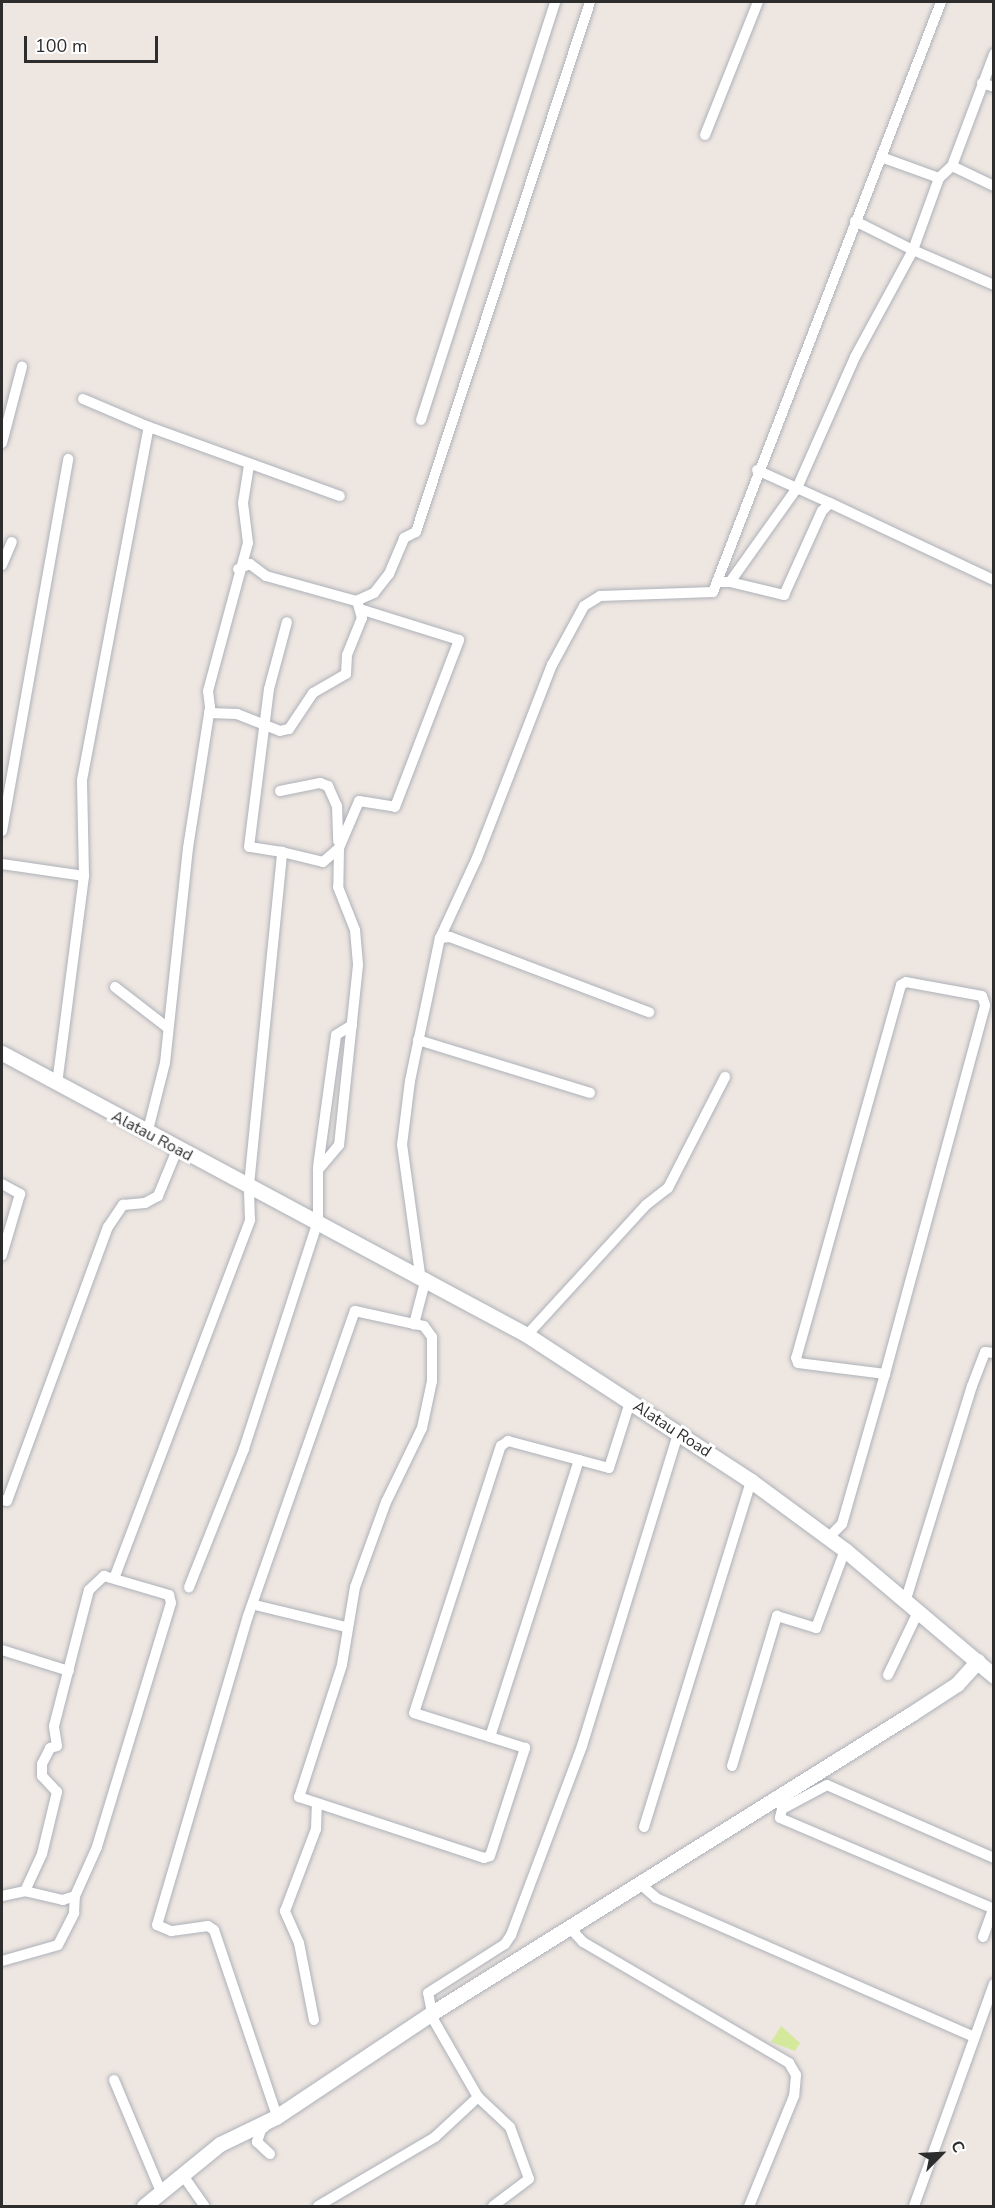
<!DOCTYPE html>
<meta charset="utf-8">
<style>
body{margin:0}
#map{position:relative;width:995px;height:2208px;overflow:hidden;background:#eee6e1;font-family:"Nunito Sans",sans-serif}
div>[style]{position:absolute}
.pitch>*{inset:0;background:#d4e99c}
.roads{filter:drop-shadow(0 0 2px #adb1b9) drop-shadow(0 0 2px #adb1b9)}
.street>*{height:10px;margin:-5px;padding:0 5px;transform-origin:5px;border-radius:5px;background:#fff}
.secondary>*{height:15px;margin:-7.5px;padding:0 7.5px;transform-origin:7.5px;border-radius:7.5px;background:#fff}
span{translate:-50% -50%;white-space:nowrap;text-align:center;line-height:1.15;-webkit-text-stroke:6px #fff;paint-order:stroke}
.street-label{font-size:16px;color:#2d2d2d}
.frame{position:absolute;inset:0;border:3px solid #2d2d2d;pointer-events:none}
.north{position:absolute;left:911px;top:2124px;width:60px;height:60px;-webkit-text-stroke:4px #fff;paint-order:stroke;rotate:66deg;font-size:16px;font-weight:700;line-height:24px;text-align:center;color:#2d2d2d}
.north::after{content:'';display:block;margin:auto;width:21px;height:27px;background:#2d2d2d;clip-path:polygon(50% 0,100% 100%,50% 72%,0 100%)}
.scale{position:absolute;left:24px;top:36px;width:134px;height:27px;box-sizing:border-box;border:3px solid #2d2d2d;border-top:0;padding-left:8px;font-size:18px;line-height:21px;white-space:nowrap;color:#2d2d2d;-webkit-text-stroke:4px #fff;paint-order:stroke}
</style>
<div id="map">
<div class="pitch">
<i style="clip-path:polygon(781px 2026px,800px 2043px,795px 2051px,771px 2042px)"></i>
</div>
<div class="roads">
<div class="street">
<i style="left:982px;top:83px;width:13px;rotate:18deg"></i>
<i style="left:705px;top:135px;width:143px;rotate:-68.3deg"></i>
<i style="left:881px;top:157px;width:62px;rotate:19.9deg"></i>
<i style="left:939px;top:178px;width:18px;rotate:-43deg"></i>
<i style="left:952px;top:166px;width:120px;rotate:-69.4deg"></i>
<i style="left:952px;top:166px;width:47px;rotate:25.5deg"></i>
<i style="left:855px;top:221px;width:65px;rotate:26.6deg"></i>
<i style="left:913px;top:250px;width:77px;rotate:-70.1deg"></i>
<i style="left:83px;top:399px;width:72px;rotate:23deg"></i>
<i style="left:421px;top:420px;width:439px;rotate:-72.2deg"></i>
<i style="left:2px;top:443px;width:79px;rotate:-75.3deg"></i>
<i style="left:757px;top:470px;width:80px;rotate:24.3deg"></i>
<i style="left:2px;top:565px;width:25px;rotate:-67deg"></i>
<i style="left:238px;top:569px;width:13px;rotate:-23deg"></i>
<i style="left:250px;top:564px;width:20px;rotate:37deg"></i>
<i style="left:266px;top:576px;width:93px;rotate:15.5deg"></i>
<i style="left:356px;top:601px;width:20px;rotate:-24deg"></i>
<i style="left:374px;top:593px;width:24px;rotate:-52deg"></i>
<i style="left:389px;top:574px;width:39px;rotate:-67deg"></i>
<i style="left:404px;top:538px;width:13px;rotate:-27deg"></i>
<i style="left:416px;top:532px;width:558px;rotate:-71.82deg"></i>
<i style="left:717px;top:582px;width:13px"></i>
<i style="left:730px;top:582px;width:115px;rotate:-54.5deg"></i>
<i style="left:797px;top:488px;width:143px;rotate:-66.1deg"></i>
<i style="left:855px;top:357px;width:122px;rotate:-61.5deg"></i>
<i style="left:913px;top:250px;width:88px;rotate:23.4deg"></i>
<i style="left:730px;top:582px;width:56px;rotate:13.5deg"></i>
<i style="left:784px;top:595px;width:92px;rotate:-65.7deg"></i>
<i style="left:822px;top:511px;width:11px;rotate:-45deg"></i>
<i style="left:830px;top:503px;width:181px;rotate:25.2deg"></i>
<i style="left:209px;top:713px;width:28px;rotate:2deg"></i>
<i style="left:237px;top:714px;width:46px;rotate:21.6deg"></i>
<i style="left:280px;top:731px;width:9px;rotate:-13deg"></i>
<i style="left:289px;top:729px;width:43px;rotate:-56.3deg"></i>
<i style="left:313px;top:693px;width:38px;rotate:-30deg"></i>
<i style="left:346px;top:674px;width:19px;rotate:-87deg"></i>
<i style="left:347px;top:655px;width:40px;rotate:-68deg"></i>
<i style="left:362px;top:618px;width:15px;rotate:-106deg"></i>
<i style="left:280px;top:791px;width:41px;rotate:-11.3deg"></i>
<i style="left:320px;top:783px;width:9px;rotate:21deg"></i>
<i style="left:328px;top:786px;width:22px;rotate:66deg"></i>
<i style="left:337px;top:806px;width:35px;rotate:88deg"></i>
<i style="left:2px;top:831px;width:378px;rotate:-79.9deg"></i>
<i style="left:339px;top:848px;width:51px;rotate:-66.9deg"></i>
<i style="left:359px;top:801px;width:36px;rotate:9deg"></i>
<i style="left:395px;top:807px;width:179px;rotate:-69deg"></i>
<i style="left:459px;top:640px;width:104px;rotate:-162.6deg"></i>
<i style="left:282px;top:852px;width:33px;rotate:-171deg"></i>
<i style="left:249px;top:847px;width:159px;rotate:-82.8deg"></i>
<i style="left:269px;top:689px;width:69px;rotate:-75deg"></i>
<i style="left:2px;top:864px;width:83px;rotate:8.3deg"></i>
<i style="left:84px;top:876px;width:96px;rotate:-91.2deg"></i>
<i style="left:82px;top:780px;width:359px;rotate:-79.3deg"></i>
<i style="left:149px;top:427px;width:203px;rotate:19.9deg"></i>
<i style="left:440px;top:938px;width:88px;rotate:-65.2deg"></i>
<i style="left:477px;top:858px;width:207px;rotate:-68.8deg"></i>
<i style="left:552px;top:665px;width:67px;rotate:-61.5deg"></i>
<i style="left:584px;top:606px;width:19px;rotate:-32deg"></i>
<i style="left:600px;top:596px;width:113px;rotate:-2deg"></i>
<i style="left:713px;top:592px;width:633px;rotate:-68.87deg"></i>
<i style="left:115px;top:987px;width:67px;rotate:37.7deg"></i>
<i style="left:418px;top:1040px;width:180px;rotate:17.1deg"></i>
<i style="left:57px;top:1084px;width:210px;rotate:-82.6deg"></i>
<i style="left:147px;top:1134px;width:73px;rotate:-75.8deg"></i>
<i style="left:165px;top:1063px;width:216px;rotate:-83.9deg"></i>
<i style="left:188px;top:848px;width:143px;rotate:-81.1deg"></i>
<i style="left:210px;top:707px;width:16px;rotate:-97deg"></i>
<i style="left:208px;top:691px;width:153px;rotate:-74.9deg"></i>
<i style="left:248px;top:543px;width:40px;rotate:-97.1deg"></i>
<i style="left:243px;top:503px;width:37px;rotate:-81deg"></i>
<i style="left:318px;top:1167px;width:133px;rotate:-82.2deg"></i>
<i style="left:336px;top:1035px;width:19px;rotate:-32deg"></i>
<i style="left:2px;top:1184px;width:21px;rotate:29deg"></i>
<i style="left:20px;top:1194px;width:64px;rotate:106.4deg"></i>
<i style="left:420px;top:1274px;width:130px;rotate:-97.9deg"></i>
<i style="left:402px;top:1145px;width:64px;rotate:-82.9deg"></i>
<i style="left:410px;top:1081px;width:146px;rotate:-78.2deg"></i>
<i style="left:440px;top:938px;width:10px;rotate:-6deg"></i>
<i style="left:450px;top:937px;width:213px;rotate:20.7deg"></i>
<i style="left:426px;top:1278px;width:48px;rotate:104.6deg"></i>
<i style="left:414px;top:1324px;width:10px;rotate:11deg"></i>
<i style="left:424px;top:1326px;width:14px;rotate:54deg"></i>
<i style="left:432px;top:1337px;width:44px;rotate:90deg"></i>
<i style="left:432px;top:1381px;width:48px;rotate:102deg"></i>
<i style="left:422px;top:1428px;width:82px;rotate:115.9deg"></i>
<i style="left:386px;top:1502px;width:90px;rotate:110deg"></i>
<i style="left:355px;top:1587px;width:79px;rotate:99.5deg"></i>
<i style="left:342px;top:1665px;width:139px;rotate:108deg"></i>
<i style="left:299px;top:1797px;width:195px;rotate:18.2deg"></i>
<i style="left:484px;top:1858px;width:6px;rotate:-18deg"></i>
<i style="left:490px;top:1856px;width:114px;rotate:-72deg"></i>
<i style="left:525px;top:1748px;width:116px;rotate:-162.5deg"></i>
<i style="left:414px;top:1713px;width:281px;rotate:-72deg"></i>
<i style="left:501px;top:1446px;width:9px;rotate:-36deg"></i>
<i style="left:508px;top:1441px;width:73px;rotate:15deg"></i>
<i style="left:527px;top:1335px;width:176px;rotate:-47.5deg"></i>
<i style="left:646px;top:1205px;width:28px;rotate:-38deg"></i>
<i style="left:668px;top:1188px;width:125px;rotate:-62.8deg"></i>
<i style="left:2px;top:1500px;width:5px;rotate:11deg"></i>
<i style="left:7px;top:1501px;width:292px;rotate:-69.8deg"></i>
<i style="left:108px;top:1227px;width:27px;rotate:-56deg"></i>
<i style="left:123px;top:1205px;width:22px;rotate:-5deg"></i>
<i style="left:145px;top:1203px;width:15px;rotate:-28deg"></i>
<i style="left:158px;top:1196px;width:50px;rotate:-67.6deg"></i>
<i style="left:828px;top:1538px;width:20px;rotate:-45deg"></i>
<i style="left:842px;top:1524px;width:156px;rotate:-74deg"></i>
<i style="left:885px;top:1374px;width:382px;rotate:-74.8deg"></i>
<i style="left:985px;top:1005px;width:9px;rotate:-108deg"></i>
<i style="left:982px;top:996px;width:77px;rotate:-169.6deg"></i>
<i style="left:906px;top:982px;width:6px;rotate:149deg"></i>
<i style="left:901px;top:985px;width:387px;rotate:105.7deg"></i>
<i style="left:796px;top:1358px;width:5px;rotate:68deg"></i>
<i style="left:798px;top:1363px;width:88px;rotate:7.2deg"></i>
<i style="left:104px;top:1576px;width:68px;rotate:16.3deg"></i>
<i style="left:169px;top:1595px;width:8px;rotate:76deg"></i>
<i style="left:171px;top:1603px;width:255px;rotate:106.9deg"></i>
<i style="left:97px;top:1847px;width:54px;rotate:114.2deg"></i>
<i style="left:75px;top:1896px;width:13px;rotate:162deg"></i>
<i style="left:63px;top:1900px;width:39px;rotate:-167deg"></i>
<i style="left:25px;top:1891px;width:41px;rotate:-65.3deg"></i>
<i style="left:42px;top:1854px;width:64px;rotate:-76.4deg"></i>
<i style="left:57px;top:1792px;width:22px;rotate:-133deg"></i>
<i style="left:42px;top:1776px;width:12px;rotate:-90deg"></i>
<i style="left:42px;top:1764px;width:18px;rotate:-63deg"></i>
<i style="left:50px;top:1748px;width:7px;rotate:-16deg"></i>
<i style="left:57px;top:1746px;width:20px;rotate:-99deg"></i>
<i style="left:54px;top:1726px;width:140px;rotate:-75.6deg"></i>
<i style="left:89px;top:1590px;width:21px;rotate:-43deg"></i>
<i style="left:115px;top:1576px;width:381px;rotate:-69.2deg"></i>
<i style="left:250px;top:1220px;width:35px;rotate:-92deg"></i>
<i style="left:249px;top:1185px;width:335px;rotate:-84.3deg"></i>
<i style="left:282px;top:852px;width:42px;rotate:13.7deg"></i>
<i style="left:323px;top:862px;width:21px;rotate:-41deg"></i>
<i style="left:339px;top:848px;width:39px;rotate:91deg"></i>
<i style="left:338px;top:887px;width:46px;rotate:68.4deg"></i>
<i style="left:355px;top:930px;width:35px;rotate:85deg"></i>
<i style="left:358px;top:965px;width:181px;rotate:96deg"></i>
<i style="left:339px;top:1145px;width:33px;rotate:130deg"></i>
<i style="left:318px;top:1170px;width:51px;rotate:90deg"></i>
<i style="left:318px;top:1221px;width:240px;rotate:108deg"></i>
<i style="left:244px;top:1449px;width:149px;rotate:111.7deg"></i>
<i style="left:906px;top:1599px;width:223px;rotate:-72.8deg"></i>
<i style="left:972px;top:1386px;width:36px;rotate:-69deg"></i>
<i style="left:985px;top:1352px;width:9px;rotate:6deg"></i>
<i style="left:255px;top:1605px;width:94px;rotate:13.6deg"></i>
<i style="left:2px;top:1650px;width:70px;rotate:17.4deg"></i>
<i style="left:888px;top:1675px;width:72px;rotate:-64.5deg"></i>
<i style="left:490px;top:1737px;width:291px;rotate:-72.2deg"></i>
<i style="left:579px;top:1460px;width:31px;rotate:15deg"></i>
<i style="left:609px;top:1468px;width:69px;rotate:-72.3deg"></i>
<i style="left:732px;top:1766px;width:157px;rotate:-73.3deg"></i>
<i style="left:777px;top:1616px;width:41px;rotate:17.1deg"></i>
<i style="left:816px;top:1628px;width:83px;rotate:-69.6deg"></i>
<i style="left:644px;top:1827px;width:362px;rotate:-72.8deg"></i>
<i style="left:994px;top:1858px;width:182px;rotate:-156.4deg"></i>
<i style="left:827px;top:1785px;width:51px;rotate:151.9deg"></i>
<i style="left:782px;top:1809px;width:9px;rotate:103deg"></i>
<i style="left:780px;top:1818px;width:233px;rotate:23deg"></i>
<i style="left:639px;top:1883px;width:23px;rotate:41deg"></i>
<i style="left:656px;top:1898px;width:347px;rotate:23.6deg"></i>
<i style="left:2px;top:1896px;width:24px;rotate:-12deg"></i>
<i style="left:569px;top:1927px;width:21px;rotate:47deg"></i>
<i style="left:583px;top:1942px;width:239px;rotate:30.4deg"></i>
<i style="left:789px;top:2063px;width:14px;rotate:60deg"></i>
<i style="left:796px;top:2075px;width:21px;rotate:95deg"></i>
<i style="left:794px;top:2096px;width:119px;rotate:112.2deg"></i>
<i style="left:983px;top:1937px;width:30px;rotate:-70deg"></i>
<i style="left:2px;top:1961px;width:58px;rotate:-15.9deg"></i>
<i style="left:58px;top:1945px;width:36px;rotate:-63deg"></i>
<i style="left:74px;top:1913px;width:17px;rotate:-87deg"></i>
<i style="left:432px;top:2013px;width:20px;rotate:-101deg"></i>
<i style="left:428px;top:1993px;width:91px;rotate:-32.5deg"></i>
<i style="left:505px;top:1944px;width:11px;rotate:-56deg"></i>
<i style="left:511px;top:1935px;width:202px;rotate:-69.4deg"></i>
<i style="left:582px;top:1746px;width:327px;rotate:-72.9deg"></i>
<i style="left:314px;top:2020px;width:78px;rotate:-101deg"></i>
<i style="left:299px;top:1943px;width:35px;rotate:-114deg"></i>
<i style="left:285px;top:1911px;width:88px;rotate:-69.3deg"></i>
<i style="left:316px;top:1829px;width:25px;rotate:-88deg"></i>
<i style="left:114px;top:2080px;width:121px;rotate:67.2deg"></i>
<i style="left:478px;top:2097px;width:44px;rotate:43.2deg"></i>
<i style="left:510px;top:2127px;width:55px;rotate:69.9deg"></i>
<i style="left:529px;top:2179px;width:45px;rotate:143.1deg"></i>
<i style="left:270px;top:2154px;width:18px;rotate:-137deg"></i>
<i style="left:257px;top:2142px;width:13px;rotate:-72deg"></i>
<i style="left:261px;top:2130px;width:21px;rotate:-41deg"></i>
<i style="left:277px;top:2116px;width:196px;rotate:-108.7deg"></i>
<i style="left:214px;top:1930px;width:7px;rotate:-146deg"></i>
<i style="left:208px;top:1926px;width:37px;rotate:172deg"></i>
<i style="left:171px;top:1931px;width:15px;rotate:-157deg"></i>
<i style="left:157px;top:1925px;width:322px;rotate:-73.6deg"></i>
<i style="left:248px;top:1616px;width:323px;rotate:-70.7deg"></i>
<i style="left:355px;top:1311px;width:60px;rotate:12.4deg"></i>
<i style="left:182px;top:2174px;width:39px;rotate:55deg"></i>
<i style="left:318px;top:2206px;width:136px;rotate:-30.5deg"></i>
<i style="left:435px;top:2137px;width:59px;rotate:-42.9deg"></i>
<i style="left:478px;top:2097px;width:96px;rotate:-120deg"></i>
<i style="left:914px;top:2206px;width:236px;rotate:-70.2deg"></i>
</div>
<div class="secondary">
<i style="left:2px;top:1053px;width:596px;rotate:28.24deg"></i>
<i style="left:527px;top:1335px;width:267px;rotate:33.1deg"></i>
<i style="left:751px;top:1481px;width:117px;rotate:36.3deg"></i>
<i style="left:845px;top:1550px;width:195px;rotate:40.2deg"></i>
<i style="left:144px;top:2206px;width:98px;rotate:-39.2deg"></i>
<i style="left:220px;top:2144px;width:62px;rotate:-25.7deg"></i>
<i style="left:276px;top:2117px;width:187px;rotate:-33.7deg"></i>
<i style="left:432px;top:2013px;width:565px;rotate:-31.97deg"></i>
<i style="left:911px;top:1714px;width:55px;rotate:-33.1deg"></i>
<i style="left:957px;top:1684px;width:31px;rotate:-48deg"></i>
</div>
</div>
<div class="street-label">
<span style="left:152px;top:1136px;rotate:28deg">Alatau Road</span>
<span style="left:672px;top:1429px;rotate:33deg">Alatau Road</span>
</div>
<div class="frame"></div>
<div class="north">С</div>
<div class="scale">100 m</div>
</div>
